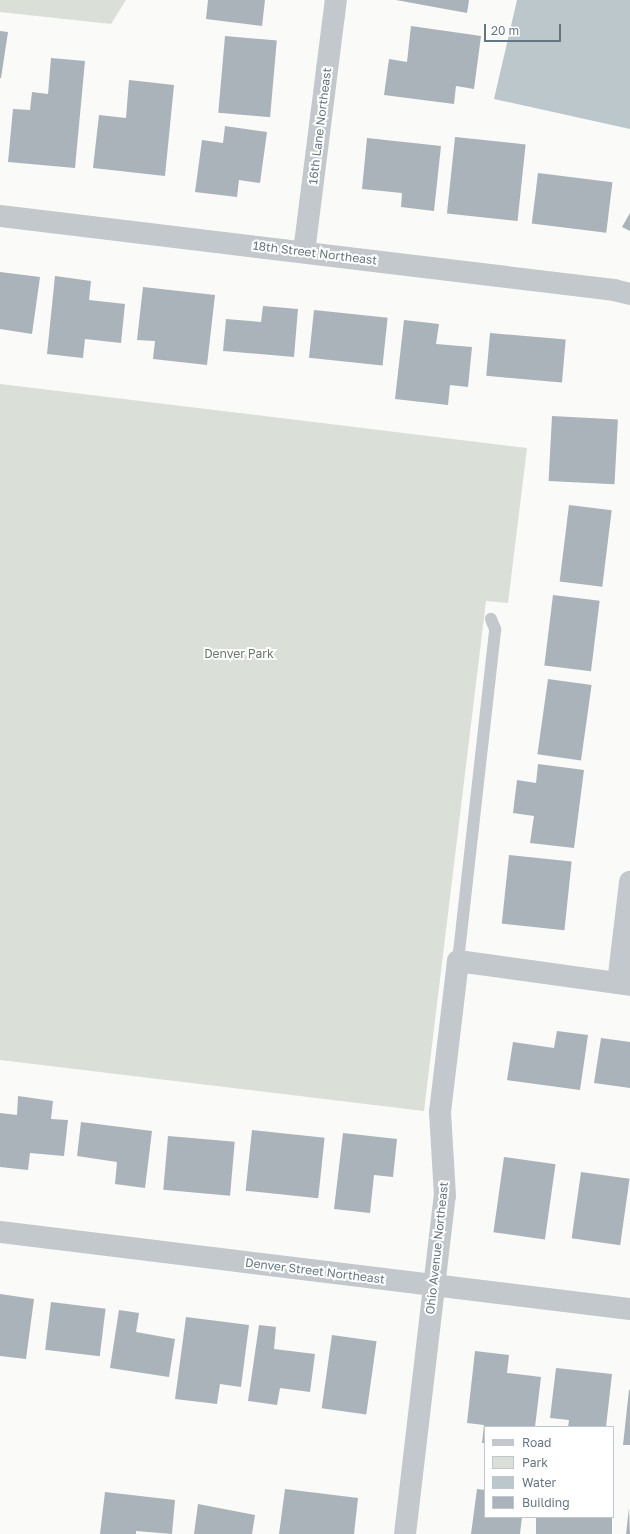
<!DOCTYPE html>
<style>
body{margin:0}
#map{position:relative;width:630px;height:1534px;overflow:hidden;background:#fafaf8;font-family:"Golos Text",sans-serif}
div>[style]{position:absolute}
.green>*{inset:0;background:#dadfd7}
.water>*{inset:0;background:#bbc7cb}
.building>*{inset:0;background:#aab3b9;transform-origin:0 0}
.service>*{height:12px;margin:-6px;padding:0 6px;transform-origin:6px;border-radius:6px;background:#c3c8cc}
.minor>*{height:22px;margin:-11px;padding:0 11px;transform-origin:11px;border-radius:11px;background:#c3c8cc}
span{translate:-50% -50%;white-space:nowrap;text-align:center;line-height:1.15;-webkit-text-stroke:4px #fff;paint-order:stroke}
.street-label{font-size:12px;color:#657683}
.park-label{font-size:12px;color:#687a64}
.legend{position:absolute;left:484px;top:1426px;width:130px;height:92px;box-sizing:border-box;background:#fff;border:1px solid #c1c8cd;margin:0;padding:5px 7px;list-style:none;font-size:12px;color:#657683}
.legend li{display:flex;align-items:center;gap:8px;height:20px}
.legend b{width:20px;border:1px solid #c1c8cd}
.scale{position:absolute;left:484px;top:24px;width:77px;height:18px;box-sizing:border-box;border:2px solid #657683;border-top:0;padding-left:5px;font-size:12px;line-height:14px;white-space:nowrap;color:#657683;-webkit-text-stroke:3px #fff;paint-order:stroke}
</style>
<div id="map">
<div class="green">
<i style="clip-path:polygon(0 0,126px 0,111px 24px,0 12px)"></i>
<i style="clip-path:polygon(0 384px,527px 448px,508px 603px,486px 601px,424px 1111px,0 1060px)"></i>
</div>
<div class="water">
<i style="clip-path:polygon(517px 0,630px 0,630px 129px,494px 99px)"></i>
</div>
<div class="building">
<i style="clip-path:polygon(208px 0,265px 0,262px 26px,206px 19px)"></i>
<i style="clip-path:polygon(396px 0,469px 0,467px 13px)"></i>
<i style="clip-path:polygon(411px 26px,481px 36px,474px 89px,456px 86px,454px 104px,384px 95px,389px 59px,407px 62px)"></i>
<i style="clip-path:polygon(0 31px,8px 32px,1px 78px,0 78px)"></i>
<i style="left:225px;top:36px;width:52px;height:77px;rotate:5deg"></i>
<i style="clip-path:polygon(51px 58px,85px 61px,75px 168px,8px 162px,13px 109px,30px 110px,32px 92px,48px 94px)"></i>
<i style="clip-path:polygon(129px 80px,174px 85px,165px 176px,93px 168px,99px 115px,126px 118px)"></i>
<i style="clip-path:polygon(225px 126px,267px 132px,260px 183px,239px 180px,237px 197px,195px 192px,202px 140px,223px 143px)"></i>
<i style="left:455px;top:137px;width:71px;height:77px;rotate:6deg"></i>
<i style="clip-path:polygon(367px 138px,441px 146px,434px 211px,401px 207px,402px 193px,362px 189px)"></i>
<i style="left:538px;top:173px;width:75px;height:51px;rotate:7deg"></i>
<i style="clip-path:polygon(630px 213px,630px 231px,622px 227px)"></i>
<i style="clip-path:polygon(0 272px,40px 277px,32px 334px,0 329px)"></i>
<i style="clip-path:polygon(55px 276px,91px 281px,89px 300px,125px 304px,121px 343px,85px 339px,83px 358px,47px 354px)"></i>
<i style="clip-path:polygon(143px 287px,215px 295px,207px 365px,153px 359px,155px 341px,137px 340px)"></i>
<i style="clip-path:polygon(263px 306px,298px 309px,294px 357px,223px 351px,226px 319px,261px 322px)"></i>
<i style="left:314px;top:310px;width:74px;height:48px;rotate:6deg"></i>
<i style="clip-path:polygon(404px 320px,439px 324px,436px 344px,472px 347px,468px 387px,450px 385px,448px 405px,395px 399px)"></i>
<i style="left:490px;top:333px;width:76px;height:43px;rotate:5deg"></i>
<i style="left:552px;top:416px;width:66px;height:65px;rotate:3deg"></i>
<i style="left:569px;top:505px;width:43px;height:77px;rotate:7deg"></i>
<i style="left:553px;top:595px;width:47px;height:71px;rotate:7deg"></i>
<i style="left:548px;top:679px;width:44px;height:76px;rotate:8deg"></i>
<i style="clip-path:polygon(538px 764px,584px 770px,574px 848px,530px 843px,534px 816px,513px 813px,517px 780px,536px 783px)"></i>
<i style="left:509px;top:855px;width:63px;height:69px;rotate:6deg"></i>
<i style="clip-path:polygon(557px 1031px,588px 1035px,580px 1090px,507px 1080px,513px 1042px,554px 1048px)"></i>
<i style="clip-path:polygon(601px 1038px,630px 1042px,630px 1088px,594px 1083px)"></i>
<i style="clip-path:polygon(18px 1096px,53px 1101px,51px 1119px,68px 1120px,64px 1156px,30px 1153px,28px 1170px,0 1167px,0 1113px,17px 1115px)"></i>
<i style="clip-path:polygon(81px 1122px,152px 1131px,145px 1188px,115px 1184px,117px 1162px,77px 1156px)"></i>
<i style="left:252px;top:1130px;width:73px;height:61px;rotate:6deg"></i>
<i style="clip-path:polygon(343px 1133px,397px 1139px,393px 1177px,374px 1175px,370px 1213px,334px 1209px)"></i>
<i style="left:168px;top:1136px;width:67px;height:54px;rotate:5deg"></i>
<i style="left:504px;top:1157px;width:52px;height:76px;rotate:8deg"></i>
<i style="left:581px;top:1172px;width:49px;height:67px;rotate:8deg"></i>
<i style="clip-path:polygon(0 1294px,34px 1299px,26px 1359px,0 1356px)"></i>
<i style="left:51px;top:1302px;width:55px;height:48px;rotate:7deg"></i>
<i style="clip-path:polygon(119px 1310px,139px 1313px,136px 1332px,175px 1339px,169px 1377px,110px 1368px)"></i>
<i style="clip-path:polygon(186px 1317px,249px 1325px,241px 1387px,220px 1384px,217px 1404px,175px 1399px)"></i>
<i style="clip-path:polygon(259px 1325px,276px 1327px,274px 1349px,315px 1354px,310px 1392px,280px 1388px,277px 1405px,248px 1401px)"></i>
<i style="left:332px;top:1335px;width:45px;height:74px;rotate:8deg"></i>
<i style="clip-path:polygon(475px 1351px,509px 1355px,507px 1373px,541px 1377px,535px 1427px,485px 1427px,485px 1443px,482px 1443px,484px 1425px,467px 1423px)"></i>
<i style="clip-path:polygon(556px 1368px,612px 1374px,606px 1427px,568px 1427px,569px 1420px,550px 1418px)"></i>
<i style="clip-path:polygon(629px 1390px,630px 1390px,630px 1445px,623px 1445px)"></i>
<i style="clip-path:polygon(285px 1489px,358px 1498px,354px 1534px,279px 1534px)"></i>
<i style="clip-path:polygon(477px 1489px,485px 1490px,485px 1517px,522px 1517px,520px 1534px,471px 1534px)"></i>
<i style="clip-path:polygon(105px 1492px,175px 1500px,172px 1534px,136px 1531px,136px 1534px,100px 1534px)"></i>
<i style="clip-path:polygon(198px 1504px,255px 1515px,252px 1534px,194px 1534px)"></i>
<i style="clip-path:polygon(629px 1508px,630px 1534px,626px 1534px)"></i>
<i style="left:536px;top:1517px;width:76px;height:17px"></i>
</div>
<div class="service">
<i style="left:458px;top:961px;width:334px;rotate:-83.6deg"></i>
<i style="left:495px;top:629px;width:11px;rotate:-112deg"></i>
</div>
<div class="minor">
<i style="left:0;top:216px;width:618px;rotate:6.87deg"></i>
<i style="left:614px;top:290px;width:16px;rotate:14deg"></i>
<i style="left:304px;top:252px;width:254px;rotate:-82.8deg"></i>
<i style="left:618px;top:983px;width:102px;rotate:-83.2deg"></i>
<i style="left:0;top:1232px;width:635px;rotate:6.97deg"></i>
<i style="left:405px;top:1534px;width:340px;rotate:-83.3deg"></i>
<i style="left:445px;top:1196px;width:84px;rotate:-93.4deg"></i>
<i style="left:440px;top:1112px;width:152px;rotate:-83.2deg"></i>
<i style="left:458px;top:961px;width:174px;rotate:7.9deg"></i>
</div>
<div class="street-label">
<span style="left:320px;top:126px;rotate:-83deg">16th Lane Northeast</span>
<span style="left:315px;top:253px;rotate:7deg">18th Street Northeast</span>
<span style="left:437px;top:1248px;rotate:-84deg">Ohio Avenue Northeast</span>
<span style="left:315px;top:1271px;rotate:7deg">Denver Street Northeast</span>
</div>
<div class="park-label">
<span style="left:239px;top:654px">Denver Park</span>
</div>
<ul class="legend">
<li><b style="height:5px;background:#c3c8cc"></b>Road</li>
<li><b style="height:11px;background:#dadfd7"></b>Park</li>
<li><b style="height:11px;background:#bbc7cb"></b>Water</li>
<li><b style="height:11px;background:#aab3b9"></b>Building</li>
</ul>
<div class="scale">20 m</div>
</div>
